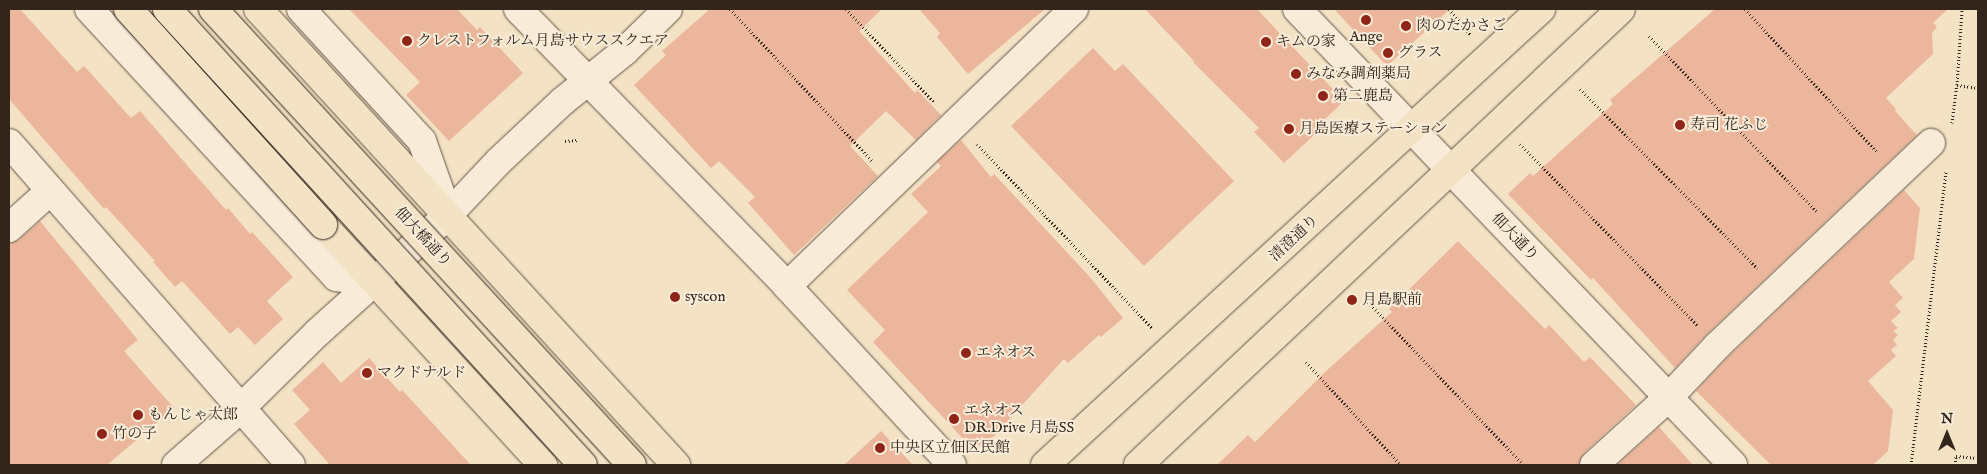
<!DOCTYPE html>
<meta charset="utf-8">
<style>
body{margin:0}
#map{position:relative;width:1987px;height:474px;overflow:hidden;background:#f4e2c5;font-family:"IM FELL English","Noto Serif JP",serif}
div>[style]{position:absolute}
.building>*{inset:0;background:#ecb69d}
.path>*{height:3px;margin-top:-1.5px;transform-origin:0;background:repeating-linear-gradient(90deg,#31251c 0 1px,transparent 0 3.5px)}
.roads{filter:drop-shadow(0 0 1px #625446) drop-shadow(0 0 1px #625446)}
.minor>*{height:28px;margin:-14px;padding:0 14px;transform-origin:14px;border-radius:14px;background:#f8ecd9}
.major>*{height:28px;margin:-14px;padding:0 14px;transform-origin:14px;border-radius:14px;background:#f4e2c5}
.bridges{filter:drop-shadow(0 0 1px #31251c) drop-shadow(0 0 1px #31251c)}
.major-bridge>*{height:28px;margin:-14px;padding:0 14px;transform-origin:14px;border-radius:14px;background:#f4e2c5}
.dots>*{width:14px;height:14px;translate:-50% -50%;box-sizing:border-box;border:2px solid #f8ecd9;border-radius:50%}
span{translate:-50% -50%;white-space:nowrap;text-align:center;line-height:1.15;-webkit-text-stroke:4px #f8ecd9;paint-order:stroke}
.poi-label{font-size:15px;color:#31251c}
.left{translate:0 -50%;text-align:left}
.street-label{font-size:15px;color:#31251c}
.frame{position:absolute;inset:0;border:10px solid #31251c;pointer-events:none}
.north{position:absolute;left:1922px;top:409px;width:50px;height:50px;-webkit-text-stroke:4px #f8ecd9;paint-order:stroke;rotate:0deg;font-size:14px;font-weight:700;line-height:20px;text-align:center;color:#31251c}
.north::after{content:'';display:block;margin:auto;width:18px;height:22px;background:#31251c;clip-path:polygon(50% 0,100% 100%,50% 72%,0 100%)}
</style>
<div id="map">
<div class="building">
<i style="clip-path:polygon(9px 9px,20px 9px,77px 72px,84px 66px,131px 118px,140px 111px,226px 210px,228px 208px,250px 234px,252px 232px,293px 277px,267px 301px,283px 319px,255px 345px,238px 327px,230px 334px,182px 281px,175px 287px,153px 262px,155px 261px,106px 207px,104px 209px,9px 99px)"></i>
<i style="clip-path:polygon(349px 9px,457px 9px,477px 30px,480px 27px,523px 73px,449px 141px,406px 95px,420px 82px)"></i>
<i style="clip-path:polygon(710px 9px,882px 9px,859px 31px,915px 93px,917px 90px,941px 115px,916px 140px,886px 111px,850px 146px,878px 176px,794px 255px,748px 203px,755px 197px,719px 161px,711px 168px,634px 85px,666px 55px,662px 51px)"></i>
<i style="clip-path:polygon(919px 9px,1045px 9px,968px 74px,937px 37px,940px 33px)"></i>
<i style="clip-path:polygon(1145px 9px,1257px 9px,1344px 101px,1322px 122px,1325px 125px,1284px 163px,1254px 132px,1259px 128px,1193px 62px,1194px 61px)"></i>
<i style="clip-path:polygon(1334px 9px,1450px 9px,1387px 66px)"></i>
<i style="clip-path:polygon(1715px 9px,1948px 9px,1933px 23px,1937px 27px,1932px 33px,1933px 54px,1886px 98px,1896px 109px,1895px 111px,1917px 135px,1706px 335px,1675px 368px,1593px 278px,1591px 280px,1508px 194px,1530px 173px,1533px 176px,1613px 104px,1610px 100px)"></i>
<i style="clip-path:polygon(1093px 48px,1115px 71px,1123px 64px,1234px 181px,1144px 266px,1011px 126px)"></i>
<i style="clip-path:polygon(961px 140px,991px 177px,994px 174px,1089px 276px,1123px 318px,1101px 337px,1099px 335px,1068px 363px,1064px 359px,985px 446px,967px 443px,873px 342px,885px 330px,847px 290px,928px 212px,911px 194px,941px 166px,937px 162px)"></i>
<i style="clip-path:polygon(1904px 190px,1920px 208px,1914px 259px,1889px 282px,1903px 298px,1895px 305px,1901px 312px,1891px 321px,1898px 328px,1893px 331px,1898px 335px,1893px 340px,1897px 345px,1891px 350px,1896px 356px,1868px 381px,1893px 410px,1888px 451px,1873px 465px,1771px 465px,1696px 391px,1728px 357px)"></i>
<i style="clip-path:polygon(40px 221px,138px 340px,124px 351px,174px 408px,107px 465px,9px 465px,9px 243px,19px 240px)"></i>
<i style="clip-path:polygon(1458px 241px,1545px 329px,1549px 325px,1584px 362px,1590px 357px,1636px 405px,1584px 453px,1579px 465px,1217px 465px,1248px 435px,1255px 442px,1326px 371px,1392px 312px,1389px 309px)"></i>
<i style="clip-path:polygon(369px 358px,400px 392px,402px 390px,471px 465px,330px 465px,294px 424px,310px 410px,292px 390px,323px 362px,341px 383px)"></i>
<i style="clip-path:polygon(1659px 427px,1693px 465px,1617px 465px)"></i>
<i style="clip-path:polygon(881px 431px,913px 465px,844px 465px)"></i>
</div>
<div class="path">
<i style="left:730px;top:9px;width:209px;rotate:46.9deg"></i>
<i style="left:846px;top:9px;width:129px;rotate:46.6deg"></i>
<i style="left:1449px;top:9px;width:34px;rotate:50deg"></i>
<i style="left:1745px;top:9px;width:195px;rotate:47.3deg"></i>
<i style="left:1649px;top:36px;width:242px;rotate:46.3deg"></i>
<i style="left:1957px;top:85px;width:21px;rotate:8deg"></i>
<i style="left:1580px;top:89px;width:252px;rotate:45.3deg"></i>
<i style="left:1952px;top:123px;width:38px;rotate:-83deg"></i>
<i style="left:1957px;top:85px;width:76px;rotate:-86.2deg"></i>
<i style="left:565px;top:141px;width:14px;rotate:-4deg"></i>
<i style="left:977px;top:144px;width:254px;rotate:46.4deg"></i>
<i style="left:1520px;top:144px;width:255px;rotate:45.6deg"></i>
<i style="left:1368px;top:302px;width:226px;rotate:46.3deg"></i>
<i style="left:1306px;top:362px;width:140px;rotate:47.3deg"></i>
<i style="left:1911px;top:465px;width:296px;rotate:-83.2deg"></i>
<i style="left:1955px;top:465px;width:9px;rotate:-84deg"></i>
<i style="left:1956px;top:456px;width:22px;rotate:5deg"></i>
</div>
<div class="roads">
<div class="minor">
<i style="left:89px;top:9px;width:364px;rotate:47.3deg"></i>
<i style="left:336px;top:277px;width:39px;rotate:7deg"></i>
<i style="left:301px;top:9px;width:179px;rotate:47.5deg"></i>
<i style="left:422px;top:141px;width:78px;rotate:70.6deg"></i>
<i style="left:518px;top:9px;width:386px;rotate:45.8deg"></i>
<i style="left:787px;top:286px;width:243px;rotate:47.3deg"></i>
<i style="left:1297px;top:9px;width:631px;rotate:46.28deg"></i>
<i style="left:9px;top:143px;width:428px;rotate:48.8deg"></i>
<i style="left:9px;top:228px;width:55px;rotate:-42.1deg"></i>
<i style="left:787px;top:286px;width:399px;rotate:-44deg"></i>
<i style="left:176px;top:465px;width:86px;rotate:-41.2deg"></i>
<i style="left:241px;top:408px;width:107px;rotate:-44.6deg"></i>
<i style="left:317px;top:333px;width:176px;rotate:-42deg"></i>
<i style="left:448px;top:215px;width:74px;rotate:-46.6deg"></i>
<i style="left:499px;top:161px;width:88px;rotate:-43.2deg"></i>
<i style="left:563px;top:101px;width:80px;rotate:-38.9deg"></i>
<i style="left:625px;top:51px;width:60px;rotate:-44.3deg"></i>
<i style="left:1594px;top:465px;width:101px;rotate:-42.2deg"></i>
<i style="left:1669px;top:397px;width:70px;rotate:-46.7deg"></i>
<i style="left:1717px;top:346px;width:295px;rotate:-43.5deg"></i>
</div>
<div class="major">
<i style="left:258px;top:9px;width:619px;rotate:47.49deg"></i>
<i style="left:323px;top:225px;width:326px;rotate:47.5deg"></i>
<i style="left:1045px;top:465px;width:674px;rotate:-42.59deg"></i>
<i style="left:1138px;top:465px;width:664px;rotate:-43.35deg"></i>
</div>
</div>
<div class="bridges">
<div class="major-bridge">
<i style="left:128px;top:9px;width:291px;rotate:47.9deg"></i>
<i style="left:167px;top:9px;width:617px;rotate:47.63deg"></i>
<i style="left:213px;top:9px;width:619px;rotate:47.42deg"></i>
</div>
</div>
<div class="dots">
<i style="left:1366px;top:20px;background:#8f2418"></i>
<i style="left:1406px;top:26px;background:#8f2418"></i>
<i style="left:407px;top:41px;background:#8f2418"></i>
<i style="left:1266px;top:42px;background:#8f2418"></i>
<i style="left:1388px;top:53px;background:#8f2418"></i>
<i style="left:1296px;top:74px;background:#8f2418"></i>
<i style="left:1323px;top:96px;background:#8f2418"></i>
<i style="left:1680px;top:125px;background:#8f2418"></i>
<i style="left:1289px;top:129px;background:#8f2418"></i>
<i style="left:675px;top:297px;background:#8f2418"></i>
<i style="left:1352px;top:300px;background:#8f2418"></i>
<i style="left:966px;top:353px;background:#8f2418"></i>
<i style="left:367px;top:373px;background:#8f2418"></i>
<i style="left:138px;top:415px;background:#8f2418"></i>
<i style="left:954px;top:419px;background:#8f2418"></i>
<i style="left:102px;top:434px;background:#8f2418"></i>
<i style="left:880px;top:448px;background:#8f2418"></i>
</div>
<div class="poi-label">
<span class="left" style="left:1416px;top:26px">肉のたかさご</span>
<span style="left:1366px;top:37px">Ange</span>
<span class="left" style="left:417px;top:41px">クレストフォルム月島サウススクエア</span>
<span class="left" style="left:1276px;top:42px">キムの家</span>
<span class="left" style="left:1398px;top:53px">グラス</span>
<span class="left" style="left:1306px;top:74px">みなみ調剤薬局</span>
<span class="left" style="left:1333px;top:96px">第二鹿島</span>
<span class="left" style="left:1690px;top:125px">寿司 花ふじ</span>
<span class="left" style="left:1299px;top:129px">月島医療ステーション</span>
<span class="left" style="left:685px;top:297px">syscon</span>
<span class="left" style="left:1362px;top:300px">月島駅前</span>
<span class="left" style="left:976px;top:353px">エネオス</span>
<span class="left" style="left:377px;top:373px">マクドナルド</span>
<span class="left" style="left:964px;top:419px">エネオス<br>DR.Drive 月島SS</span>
<span class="left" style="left:148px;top:415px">もんじゃ太郎</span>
<span class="left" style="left:112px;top:434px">竹の子</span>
<span class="left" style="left:890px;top:448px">中央区立佃区民館</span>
</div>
<div class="street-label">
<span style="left:423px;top:237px;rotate:47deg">佃大橋通り</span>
<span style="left:1515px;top:237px;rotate:46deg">佃大通り</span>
<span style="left:1294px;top:238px;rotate:-43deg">清澄通り</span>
</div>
<div class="frame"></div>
<div class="north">N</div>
</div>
